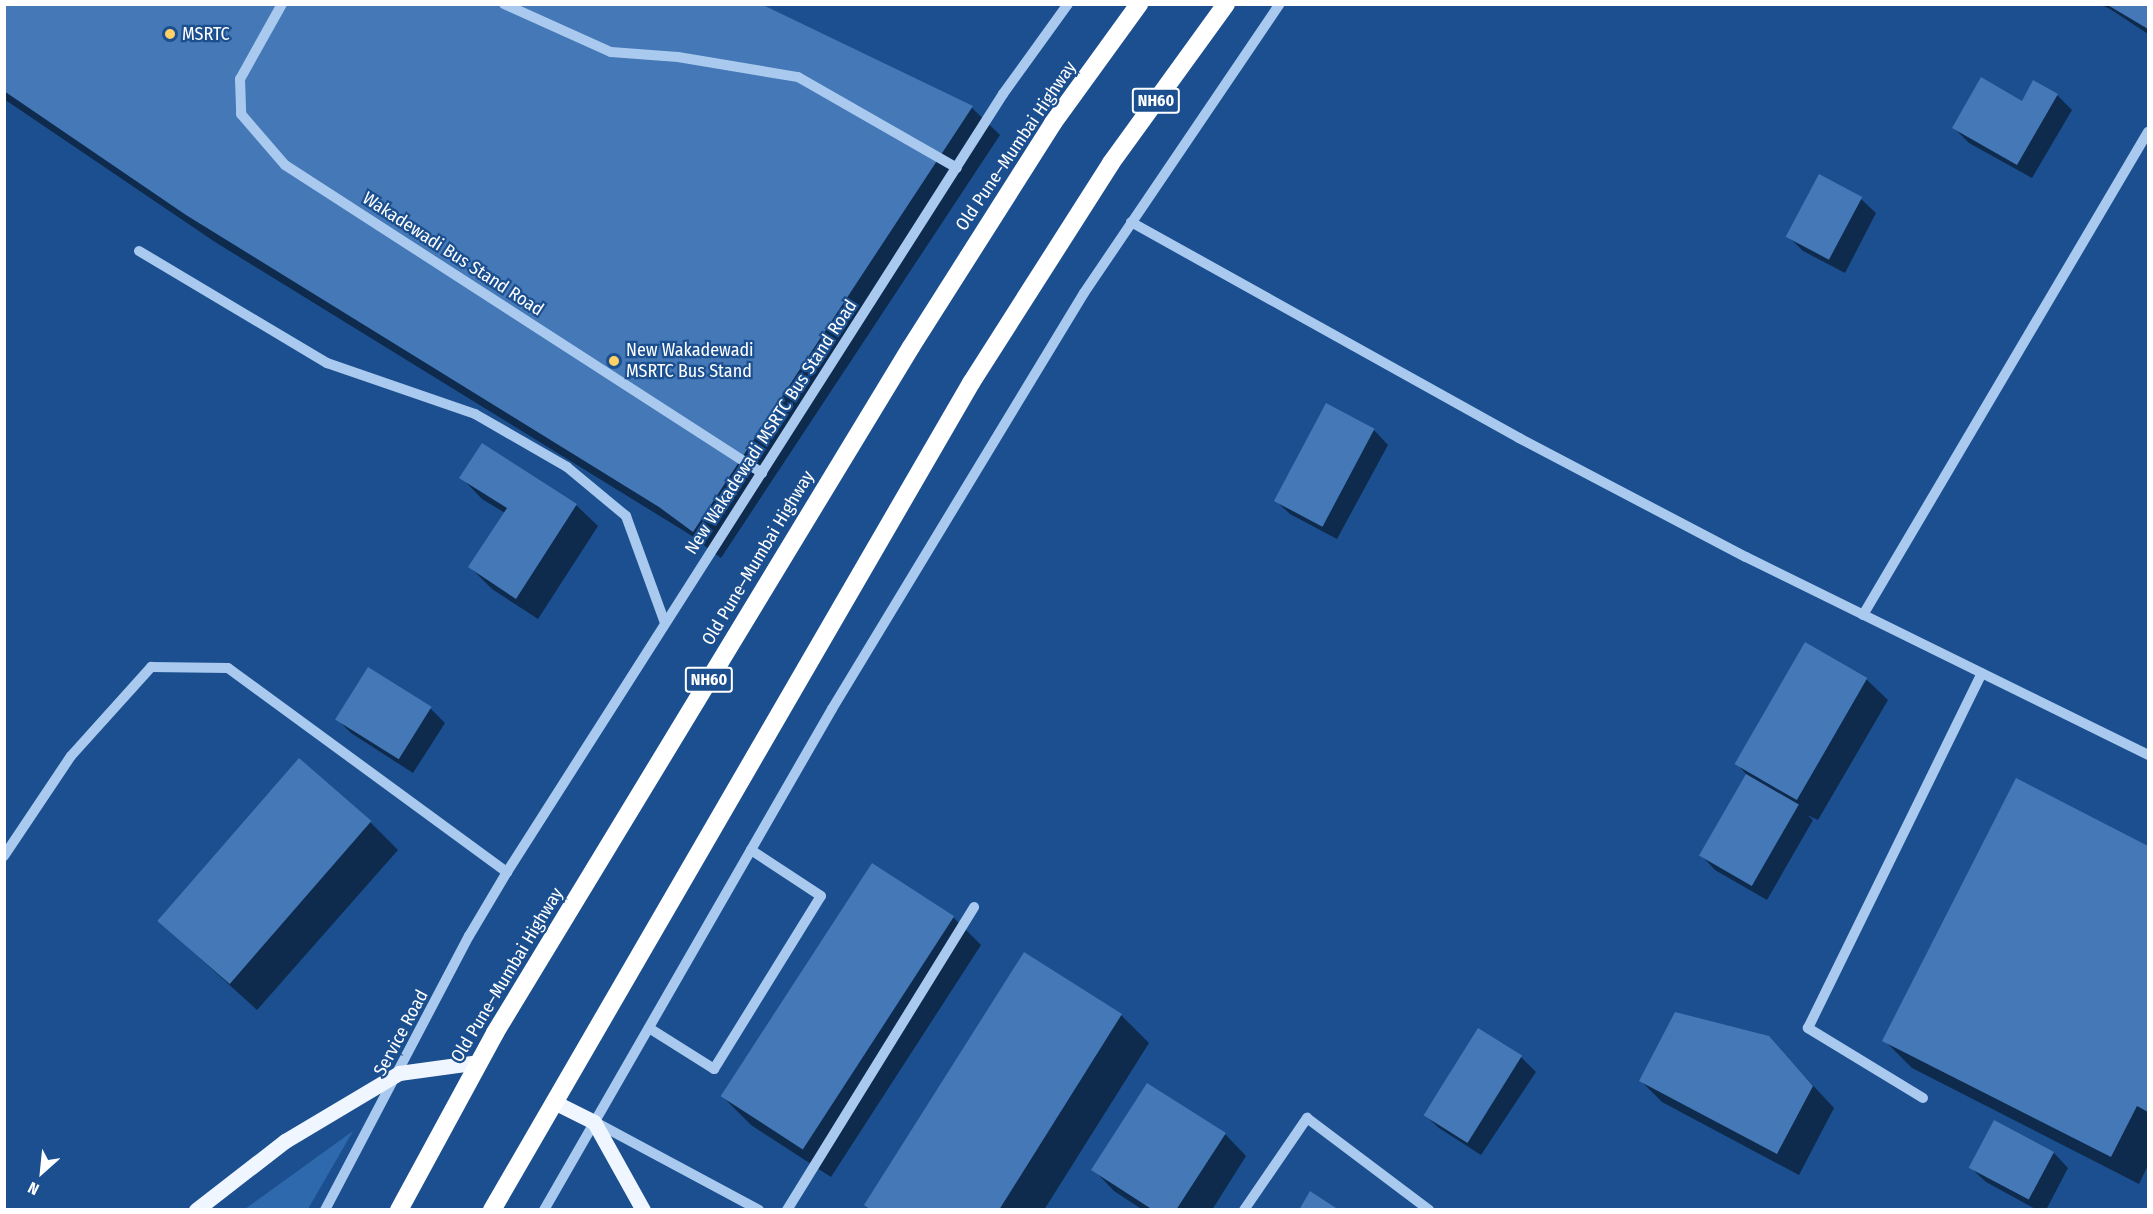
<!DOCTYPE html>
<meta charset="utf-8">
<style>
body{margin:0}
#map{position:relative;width:2153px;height:1214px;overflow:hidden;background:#1b4f8f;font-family:"Fira Sans Condensed",sans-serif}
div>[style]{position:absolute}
.green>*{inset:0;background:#2e69ad}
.shadow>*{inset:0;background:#0007}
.building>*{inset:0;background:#4478b7;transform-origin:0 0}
.minor>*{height:10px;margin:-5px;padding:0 5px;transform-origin:5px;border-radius:5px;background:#a9c9ee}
.major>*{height:15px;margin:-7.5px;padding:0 7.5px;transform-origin:7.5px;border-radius:7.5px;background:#f0f6ff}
.highway>*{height:18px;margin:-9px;padding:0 9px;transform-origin:9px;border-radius:9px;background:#fff}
.dots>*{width:16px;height:16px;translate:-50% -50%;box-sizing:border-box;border:3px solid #1b4f8f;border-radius:50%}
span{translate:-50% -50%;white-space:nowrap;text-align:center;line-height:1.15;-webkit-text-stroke:4.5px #1b4f8f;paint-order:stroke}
.shield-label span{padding:2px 4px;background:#1b4f8f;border:2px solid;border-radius:4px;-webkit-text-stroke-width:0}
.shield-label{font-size:16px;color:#fff;font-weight:700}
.poi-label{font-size:18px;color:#fff}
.left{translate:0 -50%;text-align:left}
.street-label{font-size:18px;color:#fff}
.frame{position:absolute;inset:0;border:6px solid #fff;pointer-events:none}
.north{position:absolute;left:12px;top:1142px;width:60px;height:60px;-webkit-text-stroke:4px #1b4f8f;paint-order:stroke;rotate:207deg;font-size:16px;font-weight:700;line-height:24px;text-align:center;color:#fff}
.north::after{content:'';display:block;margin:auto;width:21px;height:27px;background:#fff;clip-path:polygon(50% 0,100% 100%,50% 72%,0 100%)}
</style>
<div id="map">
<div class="green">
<i style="clip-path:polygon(353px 1131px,308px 1209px,245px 1209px)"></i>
</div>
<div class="shadow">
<i style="clip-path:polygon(4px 4px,757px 4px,972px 108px,1000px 135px,721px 558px,689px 534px,215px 242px,4px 99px)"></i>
<i style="clip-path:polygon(2099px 4px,2148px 4px,2148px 34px,2110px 9px)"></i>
<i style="clip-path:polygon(2057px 95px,2072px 110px,2032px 178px,1969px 143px,1954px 128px,2023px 103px)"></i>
<i style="clip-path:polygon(1861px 199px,1876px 213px,1845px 273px,1803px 251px,1788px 236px)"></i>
<i style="clip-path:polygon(1374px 430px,1388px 445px,1337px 539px,1290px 514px,1275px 500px)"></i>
<i style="clip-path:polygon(461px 477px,576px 505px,598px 526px,538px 619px,492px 589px,470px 567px,505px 513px,482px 499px)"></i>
<i style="clip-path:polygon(1866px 679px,1888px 700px,1818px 820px,1807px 815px,1813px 820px,1767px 900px,1715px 870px,1701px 855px,1747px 775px,1737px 764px)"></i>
<i style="clip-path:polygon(431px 709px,445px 723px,413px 773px,351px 733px,336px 718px)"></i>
<i style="clip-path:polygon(2016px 780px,2148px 848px,2148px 1165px,2139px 1184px,1912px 1068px,1884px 1040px)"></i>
<i style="clip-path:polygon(370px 822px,398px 850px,257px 1010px,159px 921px)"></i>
<i style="clip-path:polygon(872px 865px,953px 917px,981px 945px,831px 1177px,751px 1125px,723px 1097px)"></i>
<i style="clip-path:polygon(1024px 954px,1121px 1015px,1149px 1043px,1044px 1210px,871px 1210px)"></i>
<i style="clip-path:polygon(1479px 1030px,1521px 1057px,1536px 1072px,1481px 1155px,1439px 1128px,1424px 1114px)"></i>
<i style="clip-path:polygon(1768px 1037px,1834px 1108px,1799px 1175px,1662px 1102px,1641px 1081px)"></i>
<i style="clip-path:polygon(1995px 1122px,2054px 1153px,2068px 1168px,2046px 1210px,2037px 1210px,1986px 1182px,1971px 1168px)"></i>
<i style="clip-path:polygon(1225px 1134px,1246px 1156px,1212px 1210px,1143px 1210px,1114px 1191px,1093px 1169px)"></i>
</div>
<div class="building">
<i style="clip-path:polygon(4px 4px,761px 4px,973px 106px,693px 532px,659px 507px,186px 215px,4px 91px)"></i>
<i style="clip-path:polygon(2106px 4px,2148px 4px,2148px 29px)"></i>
<i style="clip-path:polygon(1981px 77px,2022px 101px,2033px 80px,2058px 94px,2017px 165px,1952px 128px)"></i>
<i style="left:1819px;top:174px;width:49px;height:71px;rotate:28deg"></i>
<i style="left:1326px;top:403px;width:55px;height:111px;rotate:28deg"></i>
<i style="clip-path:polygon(482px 443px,577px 504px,516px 599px,468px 567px,507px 508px,459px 478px)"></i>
<i style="left:1805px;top:642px;width:72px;height:141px;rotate:30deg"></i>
<i style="left:368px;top:667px;width:75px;height:62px;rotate:32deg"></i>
<i style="left:299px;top:758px;width:96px;height:216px;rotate:41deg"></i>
<i style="left:1746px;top:774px;width:61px;height:94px;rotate:30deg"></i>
<i style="clip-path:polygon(2016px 778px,2148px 846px,2148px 1112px,2137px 1106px,2111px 1157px,1882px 1041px)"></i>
<i style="left:872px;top:863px;width:98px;height:278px;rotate:33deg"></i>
<i style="clip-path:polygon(1024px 952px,1122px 1014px,999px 1210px,871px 1210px,864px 1205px)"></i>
<i style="clip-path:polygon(1675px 1012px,1769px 1036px,1813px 1086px,1777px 1154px,1639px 1081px)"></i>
<i style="left:1478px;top:1028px;width:52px;height:103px;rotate:32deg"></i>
<i style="clip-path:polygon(1147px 1083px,1226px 1133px,1176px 1210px,1153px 1210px,1091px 1170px)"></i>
<i style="left:1994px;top:1120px;width:68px;height:54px;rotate:28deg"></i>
<i style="clip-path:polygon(1310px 1191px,1339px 1210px,1299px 1210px)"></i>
</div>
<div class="minor">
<i style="left:282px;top:4px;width:86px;rotate:119.2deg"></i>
<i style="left:240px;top:79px;width:35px;rotate:88deg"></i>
<i style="left:241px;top:114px;width:67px;rotate:49.2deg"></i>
<i style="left:285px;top:165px;width:568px;rotate:32.85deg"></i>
<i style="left:504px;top:4px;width:117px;rotate:24.2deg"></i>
<i style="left:611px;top:52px;width:67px;rotate:4.3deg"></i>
<i style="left:678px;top:57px;width:122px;rotate:9.5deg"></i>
<i style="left:798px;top:77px;width:183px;rotate:29.8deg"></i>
<i style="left:1131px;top:222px;width:444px;rotate:29.1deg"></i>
<i style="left:1519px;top:438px;width:256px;rotate:27.7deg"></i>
<i style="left:1746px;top:557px;width:448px;rotate:26.2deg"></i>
<i style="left:139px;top:251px;width:219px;rotate:30.8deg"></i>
<i style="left:327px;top:363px;width:157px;rotate:19deg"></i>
<i style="left:475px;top:414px;width:106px;rotate:29.9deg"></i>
<i style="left:567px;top:467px;width:77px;rotate:39.7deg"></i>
<i style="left:626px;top:516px;width:114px;rotate:70deg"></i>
<i style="left:1863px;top:615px;width:561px;rotate:-59.46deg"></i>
<i style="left:4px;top:856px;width:120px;rotate:-56.2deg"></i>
<i style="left:71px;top:756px;width:120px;rotate:-48deg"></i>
<i style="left:151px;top:667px;width:77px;rotate:0.7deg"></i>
<i style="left:228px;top:668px;width:346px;rotate:36.2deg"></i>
<i style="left:649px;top:1028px;width:77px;rotate:32.2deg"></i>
<i style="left:714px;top:1069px;width:203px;rotate:-58.3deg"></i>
<i style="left:821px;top:896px;width:84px;rotate:-146.7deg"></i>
<i style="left:1923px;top:1098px;width:135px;rotate:-148.7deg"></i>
<i style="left:1808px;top:1028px;width:395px;rotate:-63.9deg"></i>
<i style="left:595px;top:1122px;width:186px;rotate:28.2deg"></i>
<i style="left:325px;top:1210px;width:310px;rotate:-62.3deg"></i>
<i style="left:469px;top:936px;width:74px;rotate:-59.3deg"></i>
<i style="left:507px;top:872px;width:923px;rotate:-57.48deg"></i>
<i style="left:1003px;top:94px;width:111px;rotate:-54.2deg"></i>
<i style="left:544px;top:1210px;width:578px;rotate:-60.11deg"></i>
<i style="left:832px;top:709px;width:486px;rotate:-58.8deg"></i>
<i style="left:1084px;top:293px;width:349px;rotate:-55.9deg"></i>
<i style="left:787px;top:1210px;width:356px;rotate:-58.3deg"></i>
<i style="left:1244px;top:1210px;width:112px;rotate:-55.6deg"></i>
<i style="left:1307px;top:1118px;width:153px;rotate:37deg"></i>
</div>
<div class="major">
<i style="left:556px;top:1103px;width:42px;rotate:26.6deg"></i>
<i style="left:594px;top:1122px;width:101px;rotate:60.9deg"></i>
<i style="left:196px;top:1210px;width:113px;rotate:-37.8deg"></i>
<i style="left:285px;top:1141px;width:133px;rotate:-30.8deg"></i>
<i style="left:399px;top:1073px;width:81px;rotate:-7.8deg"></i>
</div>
<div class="highway">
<i style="left:399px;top:1210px;width:201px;rotate:-61.5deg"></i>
<i style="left:495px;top:1033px;width:802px;rotate:-58.77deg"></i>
<i style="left:911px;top:347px;width:265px;rotate:-57.6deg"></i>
<i style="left:1053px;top:123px;width:147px;rotate:-54.1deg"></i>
<i style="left:492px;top:1210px;width:956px;rotate:-59.92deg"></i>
<i style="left:971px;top:383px;width:261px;rotate:-57.5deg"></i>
<i style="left:1111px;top:163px;width:196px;rotate:-54.1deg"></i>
</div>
<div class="dots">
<i style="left:170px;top:34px;background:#ffd166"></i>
<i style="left:614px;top:361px;background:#ffd166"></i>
</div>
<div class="shield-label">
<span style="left:1156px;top:101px">NH60</span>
<span style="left:709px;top:680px">NH60</span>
</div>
<div class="poi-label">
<span class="left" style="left:182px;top:34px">MSRTC</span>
<span class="left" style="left:626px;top:361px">New Wakadewadi<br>MSRTC Bus Stand</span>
</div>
<div class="street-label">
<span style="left:1016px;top:146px;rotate:-56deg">Old Pune–Mumbai Highway</span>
<span style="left:453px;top:254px;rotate:33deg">Wakadewadi Bus Stand Road</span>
<span style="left:771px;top:427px;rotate:-57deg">New Wakadewadi MSRTC Bus Stand Road</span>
<span style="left:758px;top:558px;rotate:-59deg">Old Pune–Mumbai Highway</span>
<span style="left:507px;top:975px;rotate:-59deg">Old Pune–Mumbai Highway</span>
<span style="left:401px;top:1033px;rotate:-62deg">Service Road</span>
</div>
<div class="frame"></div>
<div class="north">N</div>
</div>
